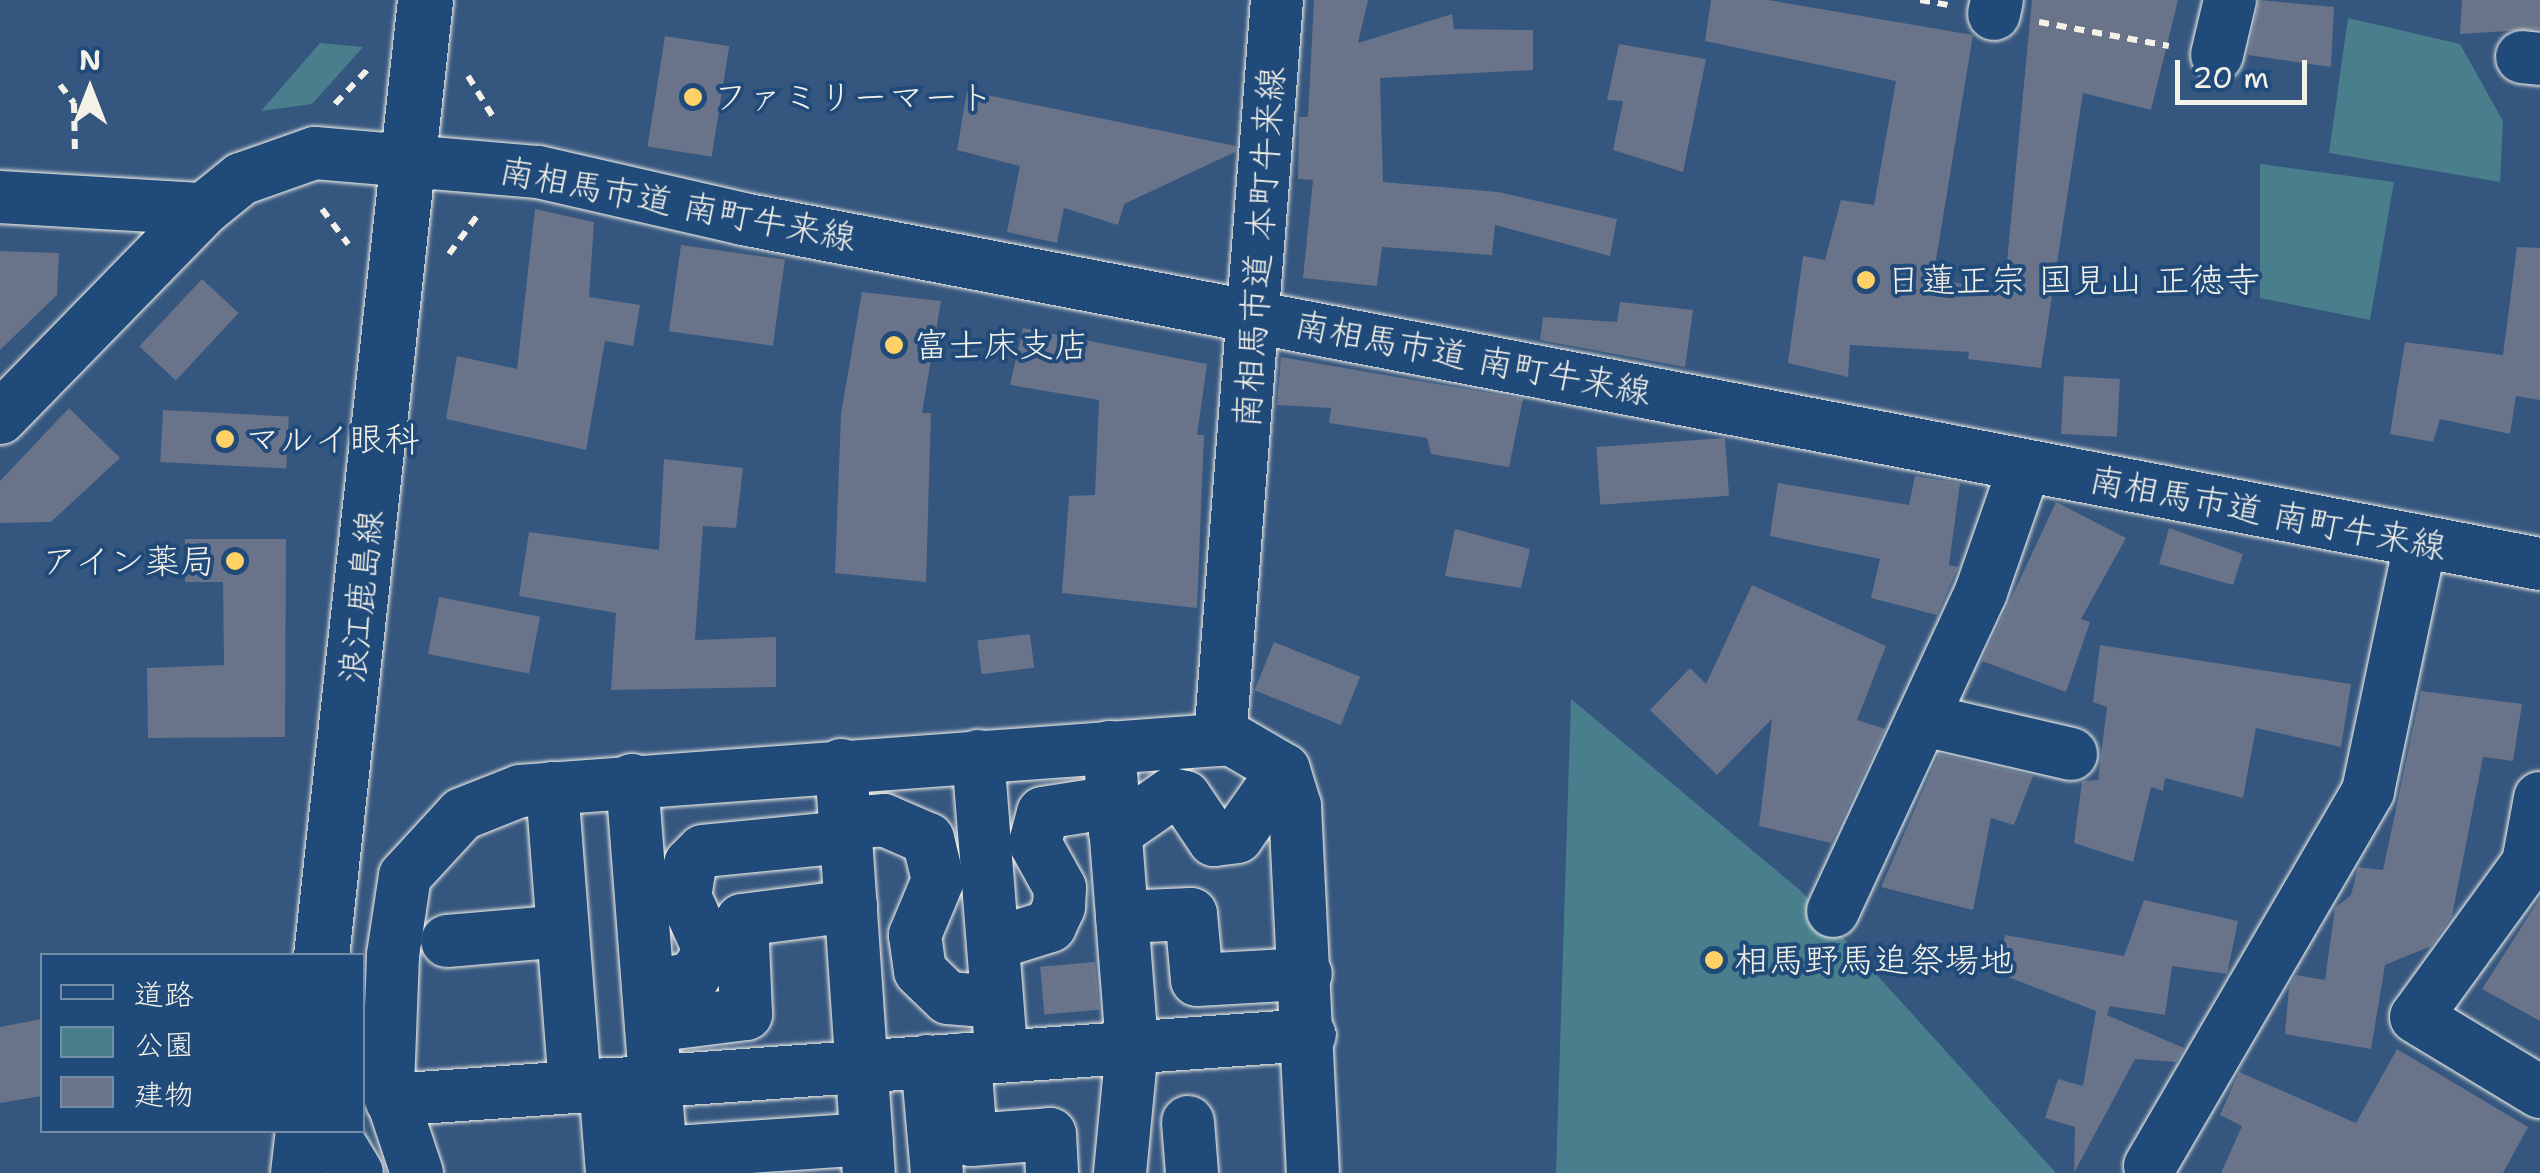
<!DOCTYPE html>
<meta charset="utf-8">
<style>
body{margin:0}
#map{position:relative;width:2540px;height:1173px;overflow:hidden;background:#35567e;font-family:"Shantell Sans","Klee One",sans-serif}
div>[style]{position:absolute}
.green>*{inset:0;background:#497f8d}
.building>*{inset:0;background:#697389;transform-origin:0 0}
.path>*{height:6px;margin-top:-3px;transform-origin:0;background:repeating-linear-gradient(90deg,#f4f1e8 0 10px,transparent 0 18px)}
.roads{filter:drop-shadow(0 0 2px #f4f1e8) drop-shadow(0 0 2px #f4f1e8)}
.minor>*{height:52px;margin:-26px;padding:0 26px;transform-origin:26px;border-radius:26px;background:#1f4a7a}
.major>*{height:55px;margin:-27.5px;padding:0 27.5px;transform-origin:27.5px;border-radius:27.5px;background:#1f4a7a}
.dots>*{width:28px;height:28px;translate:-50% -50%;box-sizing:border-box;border:5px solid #1f4a7a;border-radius:50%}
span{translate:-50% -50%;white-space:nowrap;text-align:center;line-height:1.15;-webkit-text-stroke:8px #1f4a7a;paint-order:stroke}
.poi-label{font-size:35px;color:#f4f1e8}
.left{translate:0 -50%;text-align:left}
.right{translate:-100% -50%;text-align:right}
.street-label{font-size:35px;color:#f4f1e8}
.legend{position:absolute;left:40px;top:953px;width:325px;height:180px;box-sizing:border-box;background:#1f4a7a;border:2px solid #748da6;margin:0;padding:12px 18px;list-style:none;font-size:30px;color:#f4f1e8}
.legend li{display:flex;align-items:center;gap:20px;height:50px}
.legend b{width:50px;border:2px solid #748da6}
.north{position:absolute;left:40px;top:40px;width:100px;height:100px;-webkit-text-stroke:8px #1f4a7a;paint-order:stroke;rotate:0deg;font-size:28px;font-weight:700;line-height:40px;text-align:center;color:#f4f1e8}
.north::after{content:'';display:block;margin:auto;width:35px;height:45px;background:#f4f1e8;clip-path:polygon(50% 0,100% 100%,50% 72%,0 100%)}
.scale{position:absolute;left:2175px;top:60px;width:132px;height:45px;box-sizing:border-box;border:5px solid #f4f1e8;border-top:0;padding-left:12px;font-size:30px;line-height:35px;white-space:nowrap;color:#f4f1e8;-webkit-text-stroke:8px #1f4a7a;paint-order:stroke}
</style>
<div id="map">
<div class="green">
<i style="clip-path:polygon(2348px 18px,2460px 44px,2503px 121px,2500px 182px,2329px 153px)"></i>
<i style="clip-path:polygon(320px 43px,363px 47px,312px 104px,261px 111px)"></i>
<i style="clip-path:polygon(2260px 164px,2394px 182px,2370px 320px,2260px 298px)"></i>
<i style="clip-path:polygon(1571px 699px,1801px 891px,2056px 1173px,1556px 1173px)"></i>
</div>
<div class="building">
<i style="clip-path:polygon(1314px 0,1368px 0,1358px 43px,1452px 14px,1454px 29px,1533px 30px,1533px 70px,1380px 78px,1383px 182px,1498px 192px,1617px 219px,1610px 256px,1495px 225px,1492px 255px,1382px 247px,1377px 286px,1303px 278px,1313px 180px,1298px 179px,1299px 117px,1308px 117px)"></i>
<i style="clip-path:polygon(1711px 0,1768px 0,1973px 35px,1933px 278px,2004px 293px,2032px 0,2178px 0,2151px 110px,2083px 93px,2041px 368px,1968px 359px,1969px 352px,1850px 345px,1848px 377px,1788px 363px,1803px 256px,1825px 260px,1841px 200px,1874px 205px,1896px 81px,1705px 41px)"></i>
<i style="clip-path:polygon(2259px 0,2334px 7px,2331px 67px,2248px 55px)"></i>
<i style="clip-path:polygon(2462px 0,2540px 0,2540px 29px,2460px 34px)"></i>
<i style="left:665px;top:36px;width:65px;height:112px;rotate:9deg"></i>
<i style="clip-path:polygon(1619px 44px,1706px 59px,1683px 172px,1613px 150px,1623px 101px,1607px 100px)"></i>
<i style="clip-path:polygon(967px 91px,1236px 146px,1235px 152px,1124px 204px,1118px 225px,1064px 208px,1057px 243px,1007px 232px,1020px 166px,957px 150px)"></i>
<i style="clip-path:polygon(535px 209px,594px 222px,589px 297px,640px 305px,633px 346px,605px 341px,586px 450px,446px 419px,457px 356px,517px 369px)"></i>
<i style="left:681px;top:245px;width:105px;height:87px;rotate:8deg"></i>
<i style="clip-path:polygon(2517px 247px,2540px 248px,2540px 400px,2516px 396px,2510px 434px,2440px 419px,2433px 442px,2390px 434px,2405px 342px,2503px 355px)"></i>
<i style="clip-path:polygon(0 251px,59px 253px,57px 295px,0 350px)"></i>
<i style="left:202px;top:279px;width:50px;height:92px;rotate:43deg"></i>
<i style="clip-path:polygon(862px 292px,941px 301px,922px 413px,931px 413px,926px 582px,835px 573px,841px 414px)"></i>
<i style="clip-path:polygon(1620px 302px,1693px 310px,1685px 367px,1540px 340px,1543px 317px,1617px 322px)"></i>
<i style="clip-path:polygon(1023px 328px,1207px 364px,1197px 435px,1204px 435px,1197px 608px,1062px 593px,1069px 496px,1095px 495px,1099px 400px,1010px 385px)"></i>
<i style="clip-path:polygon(1281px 357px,1523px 399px,1509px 467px,1431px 454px,1427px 438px,1329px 423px,1331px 408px,1277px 405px)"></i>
<i style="left:2064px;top:376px;width:56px;height:58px;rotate:3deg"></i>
<i style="clip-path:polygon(69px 408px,120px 458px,51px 522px,0 523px,0 481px)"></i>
<i style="left:163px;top:410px;width:126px;height:52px;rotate:3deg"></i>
<i style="left:1725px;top:438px;width:58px;height:129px;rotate:86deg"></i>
<i style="clip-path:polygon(664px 459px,743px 468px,736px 528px,703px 526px,695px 640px,776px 637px,776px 687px,611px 690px,616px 613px,519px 596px,529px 532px,659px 550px)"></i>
<i style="clip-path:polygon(1915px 476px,1960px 483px,1949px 565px,1958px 567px,1937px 615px,1871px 598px,1880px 559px,1770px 536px,1778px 483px,1909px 505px)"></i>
<i style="clip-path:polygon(2056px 502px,2126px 538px,2081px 619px,2090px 622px,2066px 692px,1982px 661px)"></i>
<i style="clip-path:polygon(2169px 528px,2243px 554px,2233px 585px,2159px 564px)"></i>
<i style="clip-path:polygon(1455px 529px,1530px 549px,1521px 588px,1445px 576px)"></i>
<i style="clip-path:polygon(185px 539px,286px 539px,285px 737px,148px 738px,147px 668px,224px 665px,223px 582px,185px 582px)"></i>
<i style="clip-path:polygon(1752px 585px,1886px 646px,1857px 720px,1885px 729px,1831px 843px,1759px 826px,1772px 719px,1717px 775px,1650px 710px,1690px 668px,1706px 684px)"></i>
<i style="left:439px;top:597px;width:103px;height:58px;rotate:11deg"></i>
<i style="left:1030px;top:634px;width:34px;height:53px;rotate:83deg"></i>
<i style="left:1274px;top:642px;width:93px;height:52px;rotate:22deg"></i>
<i style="clip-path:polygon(2100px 645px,2351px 684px,2341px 747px,2256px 728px,2243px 798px,2165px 778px,2163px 791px,2151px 787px,2133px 862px,2074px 843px,2082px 781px,2098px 780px,2107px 707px,2093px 702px)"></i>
<i style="clip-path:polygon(2421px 691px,2522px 704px,2513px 761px,2483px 757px,2452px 916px,2431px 946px,2385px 965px,2371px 1049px,2285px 1034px,2289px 987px,2296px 975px,2325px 980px,2335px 908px,2351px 895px,2358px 867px,2383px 870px)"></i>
<i style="clip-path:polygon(1939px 754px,2033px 776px,2014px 825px,1991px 818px,1973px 910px,1881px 887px)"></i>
<i style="clip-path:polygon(2540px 898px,2540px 1021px,2482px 989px)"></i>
<i style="clip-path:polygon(2144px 900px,2238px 921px,2227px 974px,2172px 966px,2165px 1015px,2110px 1006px,2107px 1015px,2184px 1048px,2176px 1062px,2135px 1059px,2074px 1173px,2075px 1127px,2045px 1118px,2058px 1079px,2083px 1086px,2096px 1011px,1998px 973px,2005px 935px,2124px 956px)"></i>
<i style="left:1095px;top:962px;width:48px;height:55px;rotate:85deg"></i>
<i style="clip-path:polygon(42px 1019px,42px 1096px,0 1103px,0 1027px)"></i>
<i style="clip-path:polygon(2397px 1049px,2528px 1127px,2503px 1173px,2221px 1173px,2242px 1126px,2220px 1115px,2239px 1072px,2356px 1123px)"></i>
</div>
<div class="path">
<i style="left:1920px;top:0;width:28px;rotate:10deg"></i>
<i style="left:2039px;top:22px;width:132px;rotate:10.5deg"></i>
<i style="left:468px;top:76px;width:52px;rotate:58.5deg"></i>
<i style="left:60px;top:85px;width:23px;rotate:52deg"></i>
<i style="left:74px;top:103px;width:51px;rotate:88.9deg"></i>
<i style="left:335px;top:104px;width:47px;rotate:-46.7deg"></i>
<i style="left:322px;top:209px;width:44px;rotate:53.4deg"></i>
<i style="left:449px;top:254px;width:47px;rotate:-53.6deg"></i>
</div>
<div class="roads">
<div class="minor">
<i style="left:1994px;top:14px;width:14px;rotate:-78deg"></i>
<i style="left:2217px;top:55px;width:57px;rotate:-76.7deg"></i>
<i style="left:2522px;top:57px;width:18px;rotate:6deg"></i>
<i style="left:0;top:197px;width:204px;rotate:3.4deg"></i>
<i style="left:0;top:418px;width:292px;rotate:-45.7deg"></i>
<i style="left:204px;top:209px;width:48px;rotate:-39deg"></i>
<i style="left:241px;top:179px;width:78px;rotate:-19.4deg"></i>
<i style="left:315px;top:153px;width:224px;rotate:4.9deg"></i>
<i style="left:538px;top:172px;width:210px;rotate:12.9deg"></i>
<i style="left:743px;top:219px;width:1830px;rotate:10.87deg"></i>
<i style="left:1924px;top:720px;width:151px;rotate:13deg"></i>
<i style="left:1220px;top:740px;width:742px;rotate:-85.6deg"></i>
<i style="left:1109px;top:747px;width:302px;rotate:85.6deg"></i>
<i style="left:1132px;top:1048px;width:126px;rotate:95.5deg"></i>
<i style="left:978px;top:756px;width:278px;rotate:85.5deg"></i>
<i style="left:841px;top:765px;width:409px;rotate:86.1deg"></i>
<i style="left:632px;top:780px;width:394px;rotate:85.6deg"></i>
<i style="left:552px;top:788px;width:300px;rotate:85.6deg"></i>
<i style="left:2540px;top:798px;width:66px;rotate:100.5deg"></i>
<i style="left:2528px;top:863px;width:190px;rotate:126deg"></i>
<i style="left:2416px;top:1017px;width:145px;rotate:31.2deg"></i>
<i style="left:845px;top:823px;width:39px;rotate:-4deg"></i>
<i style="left:884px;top:820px;width:48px;rotate:23.4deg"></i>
<i style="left:928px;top:839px;width:42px;rotate:76.3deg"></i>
<i style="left:938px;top:880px;width:60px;rotate:112.7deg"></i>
<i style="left:915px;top:935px;width:36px;rotate:82deg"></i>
<i style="left:920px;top:971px;width:39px;rotate:44deg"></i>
<i style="left:948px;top:998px;width:49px;rotate:4.7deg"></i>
<i style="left:1115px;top:833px;width:68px;rotate:-34.9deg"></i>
<i style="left:1171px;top:794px;width:14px;rotate:12deg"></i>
<i style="left:1185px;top:797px;width:52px;rotate:56deg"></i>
<i style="left:1214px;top:840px;width:23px;rotate:-7deg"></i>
<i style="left:1237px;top:837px;width:82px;rotate:-55deg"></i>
<i style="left:1833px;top:911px;width:352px;rotate:-65.1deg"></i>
<i style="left:1981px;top:592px;width:133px;rotate:-70.8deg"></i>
<i style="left:1122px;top:917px;width:69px;rotate:-2.5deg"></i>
<i style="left:1191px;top:914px;width:66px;rotate:84.8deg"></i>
<i style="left:1197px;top:980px;width:109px;rotate:-3.2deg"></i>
<i style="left:447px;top:941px;width:116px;rotate:-4.9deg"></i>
<i style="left:993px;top:944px;width:60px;rotate:-17.5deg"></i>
<i style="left:1050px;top:926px;width:21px;rotate:-65deg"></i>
<i style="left:1059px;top:907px;width:19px;rotate:-87deg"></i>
<i style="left:1060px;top:888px;width:51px;rotate:-119.1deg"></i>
<i style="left:1035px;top:843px;width:31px;rotate:-75deg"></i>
<i style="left:1043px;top:813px;width:71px;rotate:-8.9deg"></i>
<i style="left:648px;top:987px;width:46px;rotate:-11.3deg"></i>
<i style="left:693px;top:978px;width:31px;rotate:-57deg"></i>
<i style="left:710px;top:952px;width:60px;rotate:-114.4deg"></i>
<i style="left:685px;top:897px;width:33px;rotate:-81deg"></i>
<i style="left:690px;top:864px;width:18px;rotate:-45deg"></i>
<i style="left:703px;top:851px;width:144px;rotate:-5.6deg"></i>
<i style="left:651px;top:1026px;width:96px;rotate:-7.2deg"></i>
<i style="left:746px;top:1014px;width:94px;rotate:-92.4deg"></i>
<i style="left:742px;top:920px;width:110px;rotate:-7.3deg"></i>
<i style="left:965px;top:1059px;width:81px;rotate:85.8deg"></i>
<i style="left:971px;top:1140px;width:79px;rotate:-4.3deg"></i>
<i style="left:1050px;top:1134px;width:39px;rotate:87deg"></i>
<i style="left:927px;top:1061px;width:112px;rotate:84.9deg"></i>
<i style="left:605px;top:1084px;width:89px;rotate:85.5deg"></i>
<i style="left:391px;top:1100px;width:921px;rotate:-4.05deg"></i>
<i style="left:1188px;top:1122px;width:51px;rotate:85.5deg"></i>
<i style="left:331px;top:1130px;width:50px;rotate:58.8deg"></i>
<i style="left:661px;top:1153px;width:206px;rotate:-3.9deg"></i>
<i style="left:2150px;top:1166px;width:434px;rotate:-59.8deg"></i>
<i style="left:2368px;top:791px;width:251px;rotate:-78.1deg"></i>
<i style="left:417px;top:1173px;width:92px;rotate:-108.4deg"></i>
<i style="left:388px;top:1086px;width:131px;rotate:-87.8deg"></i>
<i style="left:393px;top:955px;width:80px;rotate:-81.4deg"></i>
<i style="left:405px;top:876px;width:84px;rotate:-47.4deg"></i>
<i style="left:462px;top:814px;width:62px;rotate:-21.6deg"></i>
<i style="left:520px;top:791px;width:713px;rotate:-4.18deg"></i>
<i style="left:1231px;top:739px;width:61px;rotate:30.3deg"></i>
<i style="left:1284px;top:770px;width:38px;rotate:73deg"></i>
<i style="left:1295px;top:806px;width:367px;rotate:87.2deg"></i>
</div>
<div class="major">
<i style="left:321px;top:956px;width:962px;rotate:-83.79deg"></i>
<i style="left:298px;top:1173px;width:43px;rotate:-83.4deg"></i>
</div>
</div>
<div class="dots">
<i style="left:693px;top:97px;background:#ffd166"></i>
<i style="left:1866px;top:280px;background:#ffd166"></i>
<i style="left:894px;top:345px;background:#ffd166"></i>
<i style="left:225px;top:439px;background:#ffd166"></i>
<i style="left:235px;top:561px;background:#ffd166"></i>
<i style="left:1714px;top:960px;background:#ffd166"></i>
</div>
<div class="poi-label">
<span class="left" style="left:713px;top:97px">ファミリーマート</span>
<span class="left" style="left:1886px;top:280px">日蓮正宗 国見山 正徳寺</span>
<span class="left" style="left:914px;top:345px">富士床支店</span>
<span class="left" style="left:245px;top:439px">マルイ眼科</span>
<span class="right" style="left:215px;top:561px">アイン薬局</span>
<span class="left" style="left:1734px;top:960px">相馬野馬追祭場地</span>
</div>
<div class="street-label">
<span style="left:678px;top:204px;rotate:11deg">南相馬市道 南町牛来線</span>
<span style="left:1259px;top:247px;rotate:-86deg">南相馬市道 本町牛来線</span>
<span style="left:1473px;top:358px;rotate:11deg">南相馬市道 南町牛来線</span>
<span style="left:2268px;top:513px;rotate:11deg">南相馬市道 南町牛来線</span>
<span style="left:361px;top:597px;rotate:-84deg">浪江鹿島線</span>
</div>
<ul class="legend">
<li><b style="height:12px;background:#1f4a7a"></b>道路</li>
<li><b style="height:28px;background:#497f8d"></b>公園</li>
<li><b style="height:28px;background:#697389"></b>建物</li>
</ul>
<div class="north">N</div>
<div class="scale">20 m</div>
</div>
